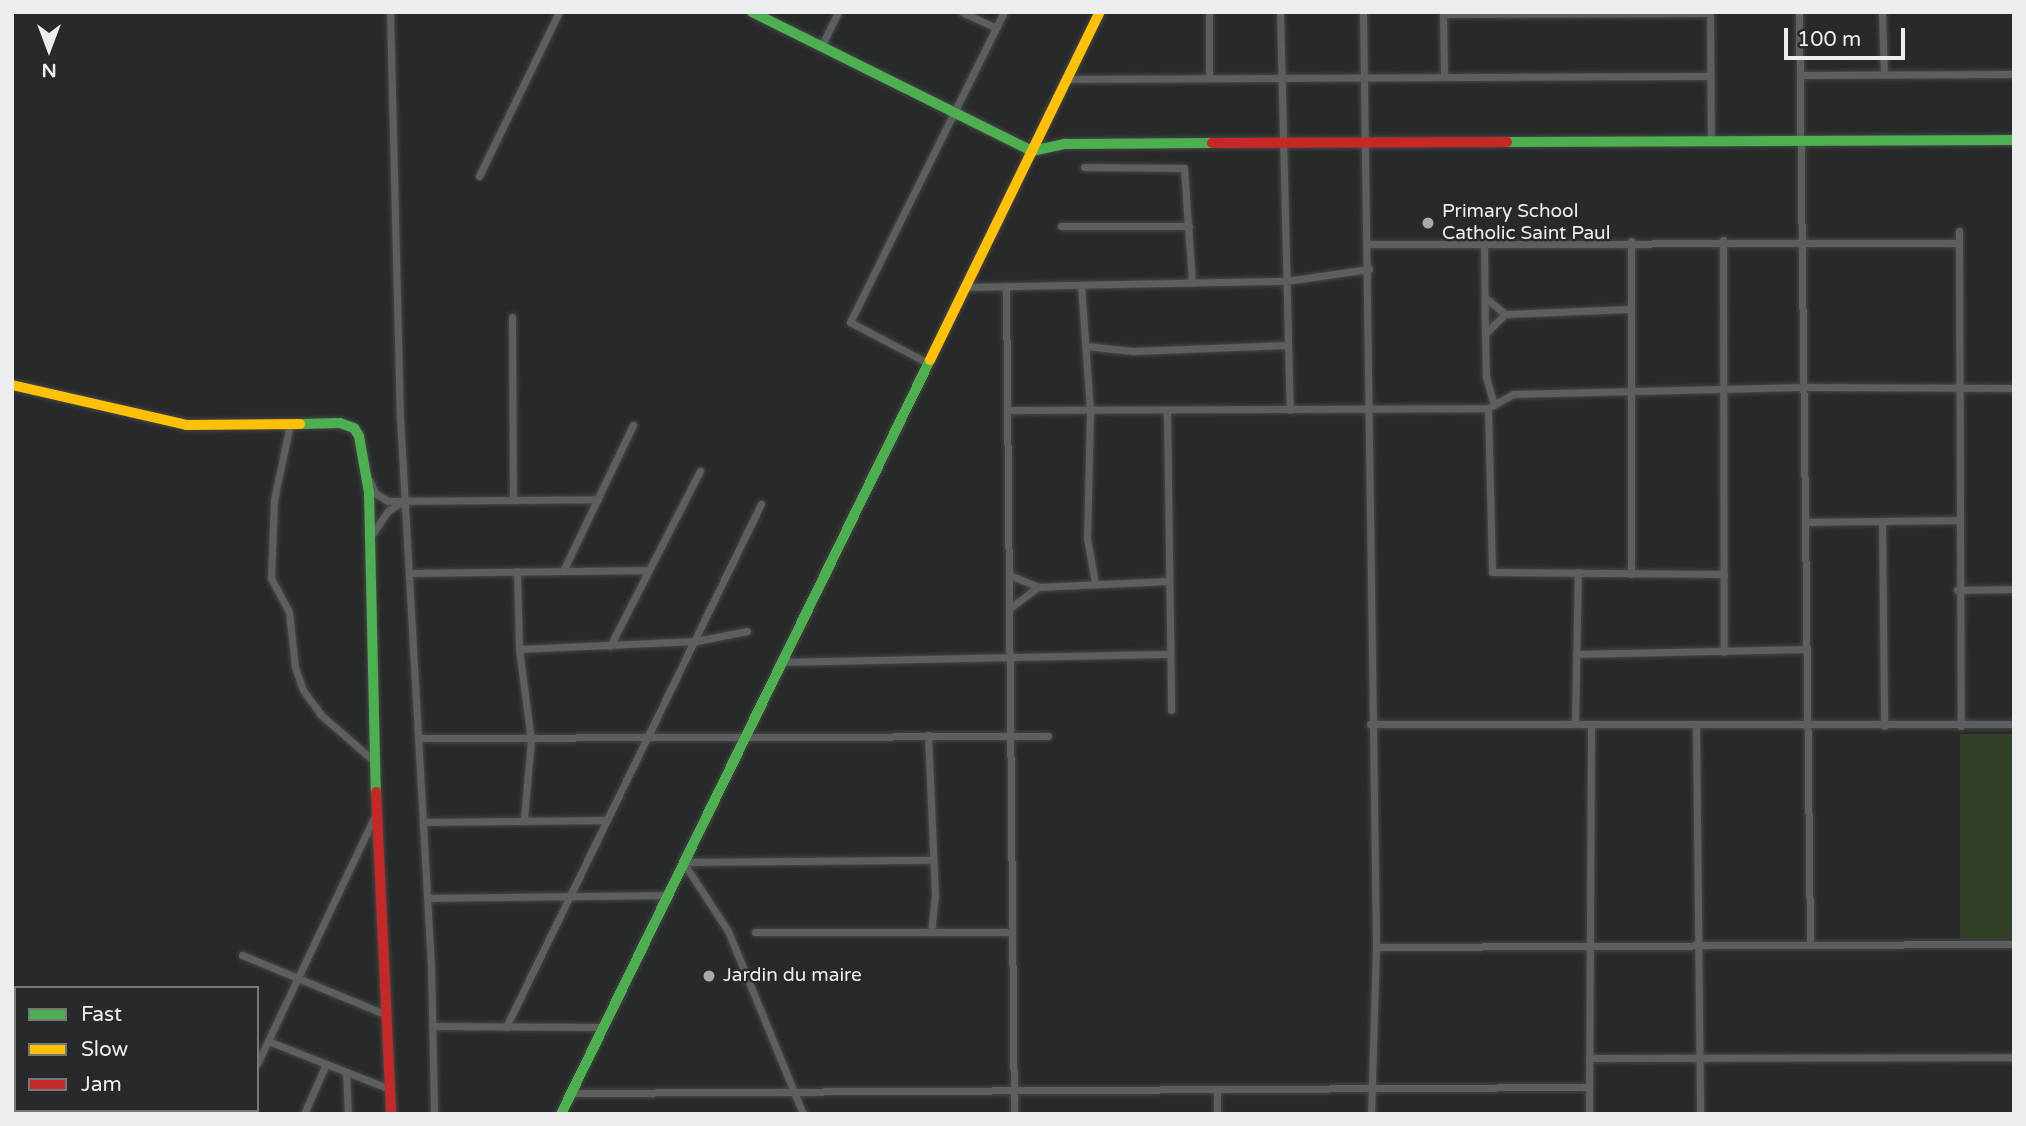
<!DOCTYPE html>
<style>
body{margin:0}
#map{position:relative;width:2026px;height:1126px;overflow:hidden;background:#282929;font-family:"Varela Round",sans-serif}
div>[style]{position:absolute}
.green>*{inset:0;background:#314027;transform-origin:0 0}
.roads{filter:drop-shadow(0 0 2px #454646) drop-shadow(0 0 2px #454646)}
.street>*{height:7px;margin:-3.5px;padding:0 3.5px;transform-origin:3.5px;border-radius:3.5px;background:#5d5e5f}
.fast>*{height:10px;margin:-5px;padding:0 5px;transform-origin:5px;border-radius:5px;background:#4caf50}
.slow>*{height:10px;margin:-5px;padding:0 5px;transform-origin:5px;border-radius:5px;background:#ffc107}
.jam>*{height:10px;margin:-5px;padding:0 5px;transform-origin:5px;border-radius:5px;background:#c62828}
.dots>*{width:19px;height:19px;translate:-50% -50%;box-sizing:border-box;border:4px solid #27292a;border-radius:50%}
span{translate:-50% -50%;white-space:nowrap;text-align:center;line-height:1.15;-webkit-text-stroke:5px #27292a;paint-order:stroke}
.poi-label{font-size:19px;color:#ebedee}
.left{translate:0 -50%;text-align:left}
.frame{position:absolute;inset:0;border:14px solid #ebedee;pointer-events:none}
.legend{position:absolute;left:14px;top:986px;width:245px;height:126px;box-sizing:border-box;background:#27292a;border:2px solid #757778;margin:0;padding:9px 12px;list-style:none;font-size:21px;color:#ebedee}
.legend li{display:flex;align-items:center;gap:14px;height:35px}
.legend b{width:35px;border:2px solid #757778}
.north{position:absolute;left:14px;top:14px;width:70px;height:70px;-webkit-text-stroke:5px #27292a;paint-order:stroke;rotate:180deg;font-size:19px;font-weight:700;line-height:28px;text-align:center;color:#ebedee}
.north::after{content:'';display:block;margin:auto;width:24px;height:32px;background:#ebedee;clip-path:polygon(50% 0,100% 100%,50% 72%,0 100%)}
.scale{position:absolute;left:1784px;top:28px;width:121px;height:32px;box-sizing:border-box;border:4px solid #ebedee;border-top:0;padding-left:9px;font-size:21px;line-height:24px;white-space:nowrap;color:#ebedee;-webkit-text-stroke:5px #27292a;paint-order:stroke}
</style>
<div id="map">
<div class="green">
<i style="left:2014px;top:734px;width:205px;height:54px;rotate:90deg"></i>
</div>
<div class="roads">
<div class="street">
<i style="left:390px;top:12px;width:405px;rotate:88.6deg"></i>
<i style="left:400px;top:417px;width:550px;rotate:86.77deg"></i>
<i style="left:431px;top:966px;width:148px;rotate:88.8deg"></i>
<i style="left:962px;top:12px;width:38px;rotate:25deg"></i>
<i style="left:1209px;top:12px;width:66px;rotate:90deg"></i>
<i style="left:1280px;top:12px;width:398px;rotate:88.6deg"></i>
<i style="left:1363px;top:12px;width:935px;rotate:89.2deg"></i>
<i style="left:1376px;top:947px;width:167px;rotate:91.7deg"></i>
<i style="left:1443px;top:12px;width:64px;rotate:89.1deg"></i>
<i style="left:1710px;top:12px;width:130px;rotate:89.6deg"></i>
<i style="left:1799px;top:12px;width:933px;rotate:89.32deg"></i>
<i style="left:1882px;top:12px;width:62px;rotate:88.2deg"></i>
<i style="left:1443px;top:14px;width:267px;rotate:-0.2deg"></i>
<i style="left:821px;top:47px;width:39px;rotate:-64deg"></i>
<i style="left:1800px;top:75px;width:214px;rotate:-0.3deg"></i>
<i style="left:1067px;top:79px;width:643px;rotate:-0.27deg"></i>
<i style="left:1084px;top:167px;width:100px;rotate:0.6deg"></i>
<i style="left:1184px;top:168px;width:115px;rotate:86deg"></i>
<i style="left:479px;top:176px;width:182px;rotate:-64deg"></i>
<i style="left:1061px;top:226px;width:128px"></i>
<i style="left:1959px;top:231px;width:495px;rotate:89.8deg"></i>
<i style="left:1723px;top:240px;width:412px;rotate:89.9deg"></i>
<i style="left:1631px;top:241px;width:333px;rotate:90deg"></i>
<i style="left:1484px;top:243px;width:91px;rotate:89.4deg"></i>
<i style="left:1368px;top:244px;width:591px;rotate:-0.1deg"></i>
<i style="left:1081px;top:285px;width:125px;rotate:85.9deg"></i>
<i style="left:1090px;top:410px;width:128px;rotate:91.3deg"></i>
<i style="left:1087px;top:538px;width:46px;rotate:79.9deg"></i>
<i style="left:1006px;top:286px;width:828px;rotate:89.45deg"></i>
<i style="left:966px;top:287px;width:320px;rotate:-1.1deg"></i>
<i style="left:1286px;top:281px;width:84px;rotate:-8.2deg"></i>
<i style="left:1487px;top:299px;width:23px;rotate:40deg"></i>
<i style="left:512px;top:317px;width:183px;rotate:89.7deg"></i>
<i style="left:1085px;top:346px;width:48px;rotate:5.9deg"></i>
<i style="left:1133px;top:351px;width:155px;rotate:-2.2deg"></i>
<i style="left:928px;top:363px;width:88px;rotate:-152.3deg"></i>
<i style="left:850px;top:322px;width:346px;rotate:-63.6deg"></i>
<i style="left:1494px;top:405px;width:29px;rotate:-106deg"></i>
<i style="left:1486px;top:377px;width:43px;rotate:-91.3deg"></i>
<i style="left:1485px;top:334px;width:28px;rotate:-45deg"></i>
<i style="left:1505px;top:314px;width:126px;rotate:-2.3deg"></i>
<i style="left:1488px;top:408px;width:164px;rotate:88.6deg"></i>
<i style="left:1492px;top:572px;width:232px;rotate:0.5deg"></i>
<i style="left:1007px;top:410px;width:481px;rotate:-0.2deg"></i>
<i style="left:1488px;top:408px;width:29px;rotate:-29deg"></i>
<i style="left:1513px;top:394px;width:290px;rotate:-1.4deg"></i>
<i style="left:1803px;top:387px;width:211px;rotate:0.3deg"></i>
<i style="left:1167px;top:410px;width:300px;rotate:89.2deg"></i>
<i style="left:290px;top:424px;width:78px;rotate:101.9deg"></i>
<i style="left:274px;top:500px;width:78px;rotate:92.2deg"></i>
<i style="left:271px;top:578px;width:38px;rotate:62deg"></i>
<i style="left:289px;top:612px;width:55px;rotate:83.8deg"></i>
<i style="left:295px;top:667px;width:24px;rotate:71deg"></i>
<i style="left:303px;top:690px;width:31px;rotate:54deg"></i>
<i style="left:321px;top:715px;width:72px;rotate:41deg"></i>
<i style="left:370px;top:481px;width:13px;rotate:67deg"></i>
<i style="left:375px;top:493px;width:15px;rotate:32deg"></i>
<i style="left:388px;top:501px;width:210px;rotate:-0.5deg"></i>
<i style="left:1882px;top:521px;width:205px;rotate:89.4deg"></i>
<i style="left:1805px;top:522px;width:154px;rotate:-0.7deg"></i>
<i style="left:371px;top:536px;width:30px;rotate:-56deg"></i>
<i style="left:388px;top:511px;width:17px;rotate:-33deg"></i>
<i style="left:517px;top:571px;width:78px;rotate:88.5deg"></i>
<i style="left:519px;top:649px;width:92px;rotate:82.5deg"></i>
<i style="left:531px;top:740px;width:79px;rotate:95.1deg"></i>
<i style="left:563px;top:571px;width:162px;rotate:-64.4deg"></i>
<i style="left:411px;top:573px;width:237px;rotate:-0.7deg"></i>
<i style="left:1009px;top:575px;width:31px;rotate:22deg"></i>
<i style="left:1038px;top:587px;width:131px;rotate:-2.6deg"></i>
<i style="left:1957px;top:590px;width:57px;rotate:-1deg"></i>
<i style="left:1010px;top:608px;width:35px;rotate:-37deg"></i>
<i style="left:610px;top:646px;width:197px;rotate:-62.8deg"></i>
<i style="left:519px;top:649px;width:177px;rotate:-2.6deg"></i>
<i style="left:696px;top:641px;width:52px;rotate:-11.1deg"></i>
<i style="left:1576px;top:654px;width:230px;rotate:-1.2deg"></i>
<i style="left:782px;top:662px;width:388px;rotate:-1.2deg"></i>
<i style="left:1370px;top:724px;width:644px"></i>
<i style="left:1575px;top:724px;width:152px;rotate:-88.9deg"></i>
<i style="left:1696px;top:724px;width:390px;rotate:89.4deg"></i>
<i style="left:928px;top:735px;width:160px;rotate:87.5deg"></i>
<i style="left:935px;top:895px;width:37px;rotate:96deg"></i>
<i style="left:420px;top:738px;width:628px;rotate:-0.18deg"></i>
<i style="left:424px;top:822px;width:183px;rotate:-0.6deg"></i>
<i style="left:683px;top:862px;width:82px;rotate:56.9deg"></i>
<i style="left:728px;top:931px;width:198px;rotate:67.7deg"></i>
<i style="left:683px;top:862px;width:250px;rotate:-0.5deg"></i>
<i style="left:428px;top:898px;width:238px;rotate:-0.7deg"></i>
<i style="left:755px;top:932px;width:256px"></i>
<i style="left:1376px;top:947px;width:638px;rotate:-0.27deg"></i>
<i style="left:242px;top:955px;width:157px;rotate:22.5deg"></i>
<i style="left:432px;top:1026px;width:170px;rotate:0.3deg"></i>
<i style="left:506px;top:1027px;width:582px;rotate:-64.01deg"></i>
<i style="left:268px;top:1041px;width:131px;rotate:21.5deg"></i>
<i style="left:1589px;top:1058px;width:425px;rotate:-0.1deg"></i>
<i style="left:257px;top:1064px;width:280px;rotate:-64.6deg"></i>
<i style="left:346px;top:1072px;width:42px;rotate:87.3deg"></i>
<i style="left:1217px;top:1091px;width:23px;rotate:90deg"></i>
<i style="left:571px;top:1093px;width:1018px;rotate:-0.34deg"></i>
<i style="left:234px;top:1114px;width:4px;rotate:-63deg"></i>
<i style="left:304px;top:1114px;width:55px;rotate:-66.3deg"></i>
<i style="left:1589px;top:1114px;width:390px;rotate:-89.7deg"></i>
</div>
<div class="fast">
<i style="left:752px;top:12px;width:313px;rotate:26.4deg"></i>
<i style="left:1032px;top:151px;width:35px;rotate:-12deg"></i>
<i style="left:1066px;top:144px;width:146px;rotate:-0.4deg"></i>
<i style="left:1507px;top:142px;width:507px;rotate:-0.23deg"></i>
<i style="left:300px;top:424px;width:40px;rotate:-1.4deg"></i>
<i style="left:340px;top:423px;width:15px;rotate:20deg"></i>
<i style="left:354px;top:428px;width:9px;rotate:58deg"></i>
<i style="left:359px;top:436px;width:58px;rotate:80deg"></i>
<i style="left:369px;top:493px;width:299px;rotate:88.7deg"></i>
<i style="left:561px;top:1114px;width:839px;rotate:-63.92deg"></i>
</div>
<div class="slow">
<i style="left:930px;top:360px;width:387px;rotate:-64deg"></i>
<i style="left:12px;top:385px;width:179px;rotate:12.9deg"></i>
<i style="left:186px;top:425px;width:114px;rotate:-0.5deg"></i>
</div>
<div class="jam">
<i style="left:1212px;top:143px;width:295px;rotate:-0.2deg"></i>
<i style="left:376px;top:792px;width:322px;rotate:87.3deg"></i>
</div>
</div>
<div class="dots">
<i style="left:1428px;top:223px;background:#a7a8a9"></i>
<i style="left:709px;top:976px;background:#a7a8a9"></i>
</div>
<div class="poi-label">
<span class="left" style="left:1442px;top:223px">Primary School<br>Catholic Saint Paul</span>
<span class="left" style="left:723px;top:976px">Jardin du maire</span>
</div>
<div class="frame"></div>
<ul class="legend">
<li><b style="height:9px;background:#4caf50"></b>Fast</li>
<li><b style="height:9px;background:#ffc107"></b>Slow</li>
<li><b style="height:9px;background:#c62828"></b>Jam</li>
</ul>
<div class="north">N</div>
<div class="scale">100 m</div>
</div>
